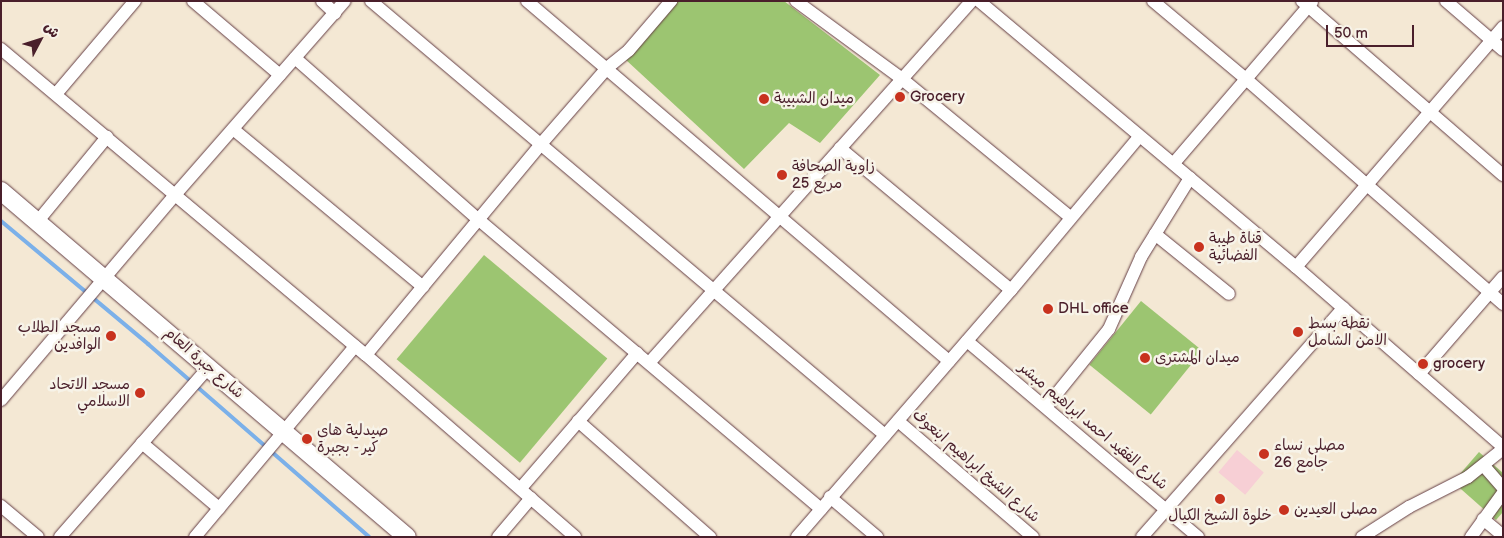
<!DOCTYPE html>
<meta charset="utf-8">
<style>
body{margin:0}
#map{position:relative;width:1504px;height:538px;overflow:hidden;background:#f4e8d4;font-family:"Balsamiq Sans","Playpen Sans Arabic",sans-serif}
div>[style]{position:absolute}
.built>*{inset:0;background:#f7cfd5;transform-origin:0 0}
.green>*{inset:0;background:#9cc571;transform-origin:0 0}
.stream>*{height:4px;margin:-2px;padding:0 2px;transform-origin:2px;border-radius:2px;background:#7bb0e9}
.roads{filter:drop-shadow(0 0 1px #643d44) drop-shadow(0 0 1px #643d44)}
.street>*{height:12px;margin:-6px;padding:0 6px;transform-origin:6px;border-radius:6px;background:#fff}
.secondary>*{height:18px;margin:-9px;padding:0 9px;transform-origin:9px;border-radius:9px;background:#fff}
.dots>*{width:14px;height:14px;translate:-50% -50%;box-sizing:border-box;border:2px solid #f7f3e8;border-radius:50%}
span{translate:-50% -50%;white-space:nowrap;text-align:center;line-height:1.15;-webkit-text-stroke:5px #f7f3e8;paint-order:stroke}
.poi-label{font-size:15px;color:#4a1f2b}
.left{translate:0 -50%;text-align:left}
.right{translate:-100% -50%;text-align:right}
.street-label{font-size:15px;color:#4a1f2b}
.frame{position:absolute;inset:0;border:2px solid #4a1f2b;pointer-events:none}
.north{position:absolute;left:15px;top:15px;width:50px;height:50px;-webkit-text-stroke:4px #f7f3e8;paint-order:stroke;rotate:50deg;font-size:14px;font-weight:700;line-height:20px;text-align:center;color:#4a1f2b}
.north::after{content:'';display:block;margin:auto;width:18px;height:22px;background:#4a1f2b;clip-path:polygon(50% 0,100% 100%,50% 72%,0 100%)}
.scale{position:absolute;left:1326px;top:25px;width:88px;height:22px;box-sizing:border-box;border:2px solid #4a1f2b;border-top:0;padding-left:6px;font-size:15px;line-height:18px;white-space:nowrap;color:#4a1f2b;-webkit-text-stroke:4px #f7f3e8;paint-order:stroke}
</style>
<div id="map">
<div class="built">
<i style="left:1237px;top:450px;width:35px;height:29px;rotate:40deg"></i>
</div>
<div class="green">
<i style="clip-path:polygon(676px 1px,784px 1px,880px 75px,820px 143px,789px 123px,744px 169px,626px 60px)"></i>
<i style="left:484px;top:255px;width:161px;height:136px;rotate:40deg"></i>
<i style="left:1141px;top:301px;width:79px;height:82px;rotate:39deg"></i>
<i style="clip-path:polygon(1479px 452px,1503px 473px,1503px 512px,1496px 520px,1453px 482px)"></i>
</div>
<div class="stream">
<i style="left:1px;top:221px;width:192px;rotate:39.9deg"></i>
<i style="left:148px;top:344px;width:293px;rotate:41.1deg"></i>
</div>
<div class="roads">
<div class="street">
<i style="left:193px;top:1px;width:114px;rotate:40.4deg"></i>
<i style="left:322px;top:1px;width:18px;rotate:43deg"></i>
<i style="left:371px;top:1px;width:673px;rotate:40.18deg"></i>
<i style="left:527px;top:1px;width:555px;rotate:40.47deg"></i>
<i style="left:796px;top:1px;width:132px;rotate:36.3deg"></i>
<i style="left:902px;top:79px;width:217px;rotate:39.4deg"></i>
<i style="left:979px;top:1px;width:414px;rotate:40deg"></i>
<i style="left:1296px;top:267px;width:274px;rotate:41deg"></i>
<i style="left:1153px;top:1px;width:121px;rotate:40deg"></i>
<i style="left:1246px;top:79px;width:342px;rotate:41.2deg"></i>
<i style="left:1302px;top:1px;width:266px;rotate:40.9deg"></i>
<i style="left:1446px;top:1px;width:75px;rotate:40.7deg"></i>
<i style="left:1px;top:49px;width:476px;rotate:40deg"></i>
<i style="left:366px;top:355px;width:277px;rotate:41deg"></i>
<i style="left:295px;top:58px;width:245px;rotate:41.4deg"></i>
<i style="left:479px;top:220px;width:448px;rotate:40.2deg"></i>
<i style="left:56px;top:94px;width:122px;rotate:-49.7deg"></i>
<i style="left:233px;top:129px;width:247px;rotate:39.7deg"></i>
<i style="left:840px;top:148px;width:222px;rotate:39.7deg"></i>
<i style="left:1174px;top:163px;width:212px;rotate:-49.4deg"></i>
<i style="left:38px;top:221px;width:109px;rotate:-50.6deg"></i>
<i style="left:1155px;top:234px;width:95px;rotate:39deg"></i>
<i style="left:1296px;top:267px;width:317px;rotate:-49.2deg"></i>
<i style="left:967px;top:341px;width:303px;rotate:40.3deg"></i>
<i style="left:366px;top:355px;width:274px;rotate:-50.3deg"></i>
<i style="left:541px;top:144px;width:101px;rotate:-49deg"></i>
<i style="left:607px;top:68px;width:28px;rotate:-39deg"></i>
<i style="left:629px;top:50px;width:65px;rotate:-49.4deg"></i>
<i style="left:649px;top:363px;width:484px;rotate:-48.3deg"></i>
<i style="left:1419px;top:374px;width:128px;rotate:-49.1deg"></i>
<i style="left:1px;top:400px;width:267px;rotate:-49.7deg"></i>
<i style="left:174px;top:196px;width:259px;rotate:-48.8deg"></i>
<i style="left:1046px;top:407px;width:100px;rotate:-51.1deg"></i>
<i style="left:1109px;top:329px;width:79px;rotate:-66deg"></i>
<i style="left:1141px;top:257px;width:93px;rotate:-58.2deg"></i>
<i style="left:578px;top:421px;width:176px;rotate:41.3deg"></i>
<i style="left:898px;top:421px;width:178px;rotate:40.7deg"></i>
<i style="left:142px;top:443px;width:101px;rotate:40.2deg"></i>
<i style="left:1484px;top:466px;width:29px;rotate:49deg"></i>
<i style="left:521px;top:488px;width:178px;rotate:-49.3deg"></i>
<i style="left:830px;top:497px;width:62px;rotate:40.4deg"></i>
<i style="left:1px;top:506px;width:48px;rotate:40deg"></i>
<i style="left:1483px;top:519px;width:26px;rotate:40deg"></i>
<i style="left:60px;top:537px;width:226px;rotate:-48.8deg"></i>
<i style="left:195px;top:537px;width:249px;rotate:-50deg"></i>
<i style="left:498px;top:537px;width:51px;rotate:-49.8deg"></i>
<i style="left:797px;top:537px;width:327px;rotate:-49.1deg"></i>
<i style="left:1011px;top:290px;width:199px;rotate:-50.1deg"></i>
<i style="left:1142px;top:537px;width:305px;rotate:-48.7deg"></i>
<i style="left:1362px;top:537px;width:56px;rotate:-32.6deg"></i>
<i style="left:1409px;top:507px;width:66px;rotate:-27deg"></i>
<i style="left:1468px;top:477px;width:45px;rotate:-38.7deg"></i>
<i style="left:1471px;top:537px;width:54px;rotate:-54deg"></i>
</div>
<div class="secondary">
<i style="left:1px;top:191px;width:533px;rotate:40.44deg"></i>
</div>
</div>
<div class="dots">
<i style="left:900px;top:97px;background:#c8321e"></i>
<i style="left:764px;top:99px;background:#c8321e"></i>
<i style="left:782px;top:175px;background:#c8321e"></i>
<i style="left:1199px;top:247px;background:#c8321e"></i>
<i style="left:1048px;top:309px;background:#c8321e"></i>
<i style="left:1298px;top:332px;background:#c8321e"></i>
<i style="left:111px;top:336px;background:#c8321e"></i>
<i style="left:1145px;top:358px;background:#c8321e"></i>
<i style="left:1423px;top:364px;background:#c8321e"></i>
<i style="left:140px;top:393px;background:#c8321e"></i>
<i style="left:307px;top:439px;background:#c8321e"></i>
<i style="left:1264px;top:454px;background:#c8321e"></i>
<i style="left:1220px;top:499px;background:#c8321e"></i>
<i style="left:1284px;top:510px;background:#c8321e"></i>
</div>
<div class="poi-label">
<span class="left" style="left:910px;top:97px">Grocery</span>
<span class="left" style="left:774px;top:99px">ميدان الشبيبة</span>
<span class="left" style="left:792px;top:175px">زاوية الصحافة<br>مربع 25</span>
<span class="left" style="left:1209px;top:247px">قناة طيبة<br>الفضائية</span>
<span class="left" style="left:1058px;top:309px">DHL office</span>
<span class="left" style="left:1308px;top:332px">نقطة بسط<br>الامن الشامل</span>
<span class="right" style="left:101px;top:336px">مسجد الطلاب<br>الوافدين</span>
<span class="left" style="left:1155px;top:358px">ميدان المشترى</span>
<span class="left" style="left:1433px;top:364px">grocery</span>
<span class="right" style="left:130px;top:393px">مسجد الاتحاد<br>الاسلامي</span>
<span class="left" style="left:317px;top:439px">صيدلية هاي<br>كير - بجبرة</span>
<span class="left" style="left:1274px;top:454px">مصلى نساء<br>جامع 26</span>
<span class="left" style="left:1294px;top:510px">مصلى العيدين</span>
<span style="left:1220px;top:516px">خلوة الشيخ الكيال</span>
</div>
<div class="street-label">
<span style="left:204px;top:363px;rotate:41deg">شارع جبرة العام</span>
<span style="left:1093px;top:426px;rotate:40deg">شارع الفقيد احمد ابراهيم مبشر</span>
<span style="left:976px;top:466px;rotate:41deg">شارع الشيخ ابراهيم ابنعوف</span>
</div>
<div class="frame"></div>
<div class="north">ش</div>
<div class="scale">50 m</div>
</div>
